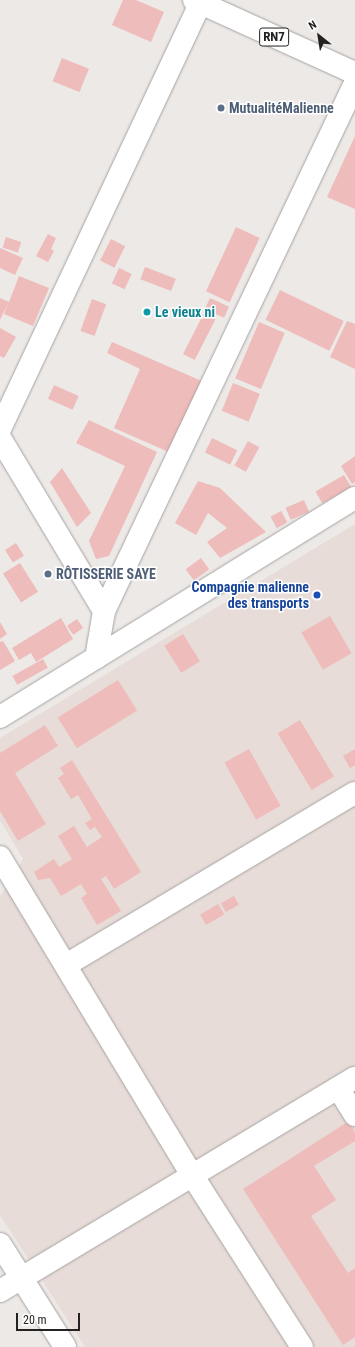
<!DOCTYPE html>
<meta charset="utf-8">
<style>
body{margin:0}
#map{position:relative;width:355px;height:1347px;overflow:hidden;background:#ece9e7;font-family:"Roboto Condensed",sans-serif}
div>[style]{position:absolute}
.built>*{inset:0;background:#e7dcd7}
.building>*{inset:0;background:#eebcba;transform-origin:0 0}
.roads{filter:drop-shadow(0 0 1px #a6a3a2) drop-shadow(0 0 1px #a6a3a2)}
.minor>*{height:22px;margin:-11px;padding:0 11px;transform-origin:11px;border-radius:11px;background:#fff}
.major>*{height:22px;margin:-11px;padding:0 11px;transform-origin:11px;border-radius:11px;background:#fff}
.highway>*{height:22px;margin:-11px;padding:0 11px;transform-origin:11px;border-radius:11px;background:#fff}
.dots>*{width:11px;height:11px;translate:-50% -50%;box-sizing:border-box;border:2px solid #fff;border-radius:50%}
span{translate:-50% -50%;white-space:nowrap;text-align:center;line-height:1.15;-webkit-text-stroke:3px #fff;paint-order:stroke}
.shield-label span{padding:1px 3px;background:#fff;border:1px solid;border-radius:3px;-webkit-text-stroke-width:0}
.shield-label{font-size:13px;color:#232221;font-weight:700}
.service-label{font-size:14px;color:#4e5e75;font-weight:700}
.left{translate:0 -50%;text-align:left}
.culture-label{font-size:14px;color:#0d838f;font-weight:700}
.transit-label{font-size:14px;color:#164399;font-weight:700}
.right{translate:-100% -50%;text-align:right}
.north{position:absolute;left:299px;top:16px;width:40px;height:40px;-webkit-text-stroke:3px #fff;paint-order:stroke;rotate:330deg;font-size:11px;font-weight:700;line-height:16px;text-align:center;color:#232221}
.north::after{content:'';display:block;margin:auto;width:14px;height:18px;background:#232221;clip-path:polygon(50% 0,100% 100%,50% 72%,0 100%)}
.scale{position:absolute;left:16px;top:1313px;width:64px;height:18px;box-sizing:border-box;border:2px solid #232221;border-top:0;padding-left:5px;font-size:12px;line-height:14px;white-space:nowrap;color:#232221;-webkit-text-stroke:3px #fff;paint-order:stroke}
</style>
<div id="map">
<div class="built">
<i style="clip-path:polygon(355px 524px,355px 1347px,85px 1347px,0 1215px,0 897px,23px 859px,0 820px,0 738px)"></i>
</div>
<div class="building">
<i style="clip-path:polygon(123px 0,136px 0,164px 12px,151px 42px,112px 25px)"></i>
<i style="left:62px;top:58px;width:29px;height:25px;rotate:22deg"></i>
<i style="clip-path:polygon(355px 136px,355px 209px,327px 197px)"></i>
<i style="left:236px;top:227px;width:26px;height:71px;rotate:25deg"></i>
<i style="clip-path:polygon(48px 234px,56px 238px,51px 249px,54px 251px,48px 262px,36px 256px)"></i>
<i style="left:6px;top:237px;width:16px;height:11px;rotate:18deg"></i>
<i style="left:111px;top:239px;width:16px;height:24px;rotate:27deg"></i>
<i style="clip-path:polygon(0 248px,23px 258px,15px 275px,0 268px)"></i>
<i style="left:145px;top:267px;width:33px;height:13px;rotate:21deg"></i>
<i style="left:119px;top:268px;width:14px;height:17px;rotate:25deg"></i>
<i style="clip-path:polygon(19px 276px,49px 288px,33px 326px,4px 314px,8px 303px,0 320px,0 298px,9px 302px)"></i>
<i style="left:280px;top:290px;width:71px;height:33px;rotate:26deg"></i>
<i style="left:210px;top:298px;width:21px;height:12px;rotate:25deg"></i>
<i style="left:92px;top:299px;width:15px;height:34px;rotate:20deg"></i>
<i style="left:204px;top:313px;width:13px;height:46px;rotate:27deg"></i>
<i style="clip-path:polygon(347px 321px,355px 324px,355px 369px,330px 357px)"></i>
<i style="left:259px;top:322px;width:28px;height:61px;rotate:23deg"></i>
<i style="clip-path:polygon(0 328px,16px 337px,4px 358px,0 356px)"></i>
<i style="clip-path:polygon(112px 342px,204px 382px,171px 453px,114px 428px,140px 369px,107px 353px)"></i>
<i style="left:233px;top:383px;width:29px;height:30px;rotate:22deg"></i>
<i style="left:54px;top:385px;width:27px;height:15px;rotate:24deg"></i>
<i style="clip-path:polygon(89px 420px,157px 452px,109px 556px,96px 559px,89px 541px,125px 466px,76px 443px)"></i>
<i style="left:212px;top:438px;width:28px;height:16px;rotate:26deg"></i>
<i style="left:248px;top:441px;width:13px;height:28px;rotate:29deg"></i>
<i style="clip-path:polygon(355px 456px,355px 482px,352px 484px,341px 466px)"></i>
<i style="clip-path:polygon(62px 468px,91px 513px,77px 527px,50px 482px)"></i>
<i style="left:344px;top:475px;width:14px;height:33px;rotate:60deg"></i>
<i style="clip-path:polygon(198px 481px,220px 488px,266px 532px,220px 558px,207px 542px,227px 528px,208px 513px,196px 535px,175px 523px)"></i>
<i style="left:304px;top:500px;width:13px;height:20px;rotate:67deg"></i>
<i style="left:281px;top:511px;width:13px;height:12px;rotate:61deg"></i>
<i style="left:16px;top:543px;width:15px;height:13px;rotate:58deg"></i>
<i style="left:201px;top:558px;width:14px;height:19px;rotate:54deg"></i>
<i style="left:20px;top:563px;width:34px;height:20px;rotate:58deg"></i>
<i style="left:330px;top:616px;width:43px;height:33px;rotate:60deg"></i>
<i style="clip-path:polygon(61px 618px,73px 639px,36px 662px,31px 653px,19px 660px,12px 648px)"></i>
<i style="left:77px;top:619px;width:11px;height:12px;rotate:56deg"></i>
<i style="clip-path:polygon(0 622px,7px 634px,0 639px)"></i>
<i style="left:183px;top:634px;width:32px;height:22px;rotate:58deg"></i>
<i style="clip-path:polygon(3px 641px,15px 661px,0 670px,0 642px)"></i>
<i style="left:43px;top:659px;width:10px;height:35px;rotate:61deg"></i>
<i style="left:118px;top:680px;width:36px;height:71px;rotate:58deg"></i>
<i style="left:300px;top:720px;width:66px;height:26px;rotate:59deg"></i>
<i style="clip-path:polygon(45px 725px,58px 746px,15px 773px,46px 824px,18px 841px,0 811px,0 753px)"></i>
<i style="left:249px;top:749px;width:65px;height:28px;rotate:61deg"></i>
<i style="clip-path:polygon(355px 749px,355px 765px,350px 768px,343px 756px)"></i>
<i style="clip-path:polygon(72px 760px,141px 872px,114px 889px,106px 876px,101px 879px,121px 911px,97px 925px,81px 898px,87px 894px,81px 884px,61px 896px,50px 878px,38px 880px,34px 872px,54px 859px,59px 867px,72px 859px,58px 836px,74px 826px,87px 847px,102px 837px,95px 827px,90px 830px,85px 823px,92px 819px,78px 795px,71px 799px,58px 778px,64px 774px,60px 768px)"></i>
<i style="left:234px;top:896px;width:10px;height:15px;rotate:61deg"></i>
<i style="left:218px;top:904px;width:12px;height:21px;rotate:59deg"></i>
<i style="clip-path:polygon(349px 1121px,355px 1133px,355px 1141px,314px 1166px,336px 1200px,311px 1216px,348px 1273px,355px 1268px,355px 1337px,343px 1345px,243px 1189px)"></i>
</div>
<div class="roads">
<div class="minor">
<i style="left:0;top:429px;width:474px;rotate:-64.8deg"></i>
<i style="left:0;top:438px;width:202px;rotate:59deg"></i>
<i style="left:96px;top:658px;width:48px;rotate:-80.3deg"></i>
<i style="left:104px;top:611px;width:585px;rotate:-64.57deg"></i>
<i style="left:0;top:857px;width:371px;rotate:58.9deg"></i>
<i style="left:192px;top:1175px;width:204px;rotate:57.4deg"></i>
<i style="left:66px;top:965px;width:336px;rotate:-30.8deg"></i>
<i style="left:338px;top:1088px;width:32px;rotate:58deg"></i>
<i style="left:0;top:1244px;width:122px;rotate:57.7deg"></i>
<i style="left:0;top:1291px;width:414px;rotate:-31deg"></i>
</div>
<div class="major">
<i style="left:0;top:717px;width:417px;rotate:-31.7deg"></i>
</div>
<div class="highway">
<i style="left:194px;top:0;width:177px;rotate:24.4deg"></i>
</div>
</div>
<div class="dots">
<i style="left:221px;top:108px;background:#5c6f8a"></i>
<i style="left:147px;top:312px;background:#0f9aa8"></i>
<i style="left:48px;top:574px;background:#5c6f8a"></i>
<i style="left:317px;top:595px;background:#1a4fb4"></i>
</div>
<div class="shield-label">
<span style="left:274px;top:37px">RN7</span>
</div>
<div class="service-label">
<span class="left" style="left:229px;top:108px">MutualitéMalienne</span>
<span class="left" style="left:56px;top:574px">RÔTISSERIE SAYE</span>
</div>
<div class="culture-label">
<span class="left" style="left:155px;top:312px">Le vieux ni</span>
</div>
<div class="transit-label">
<span class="right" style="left:309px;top:595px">Compagnie malienne<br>des transports</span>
</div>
<div class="north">N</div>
<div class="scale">20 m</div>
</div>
